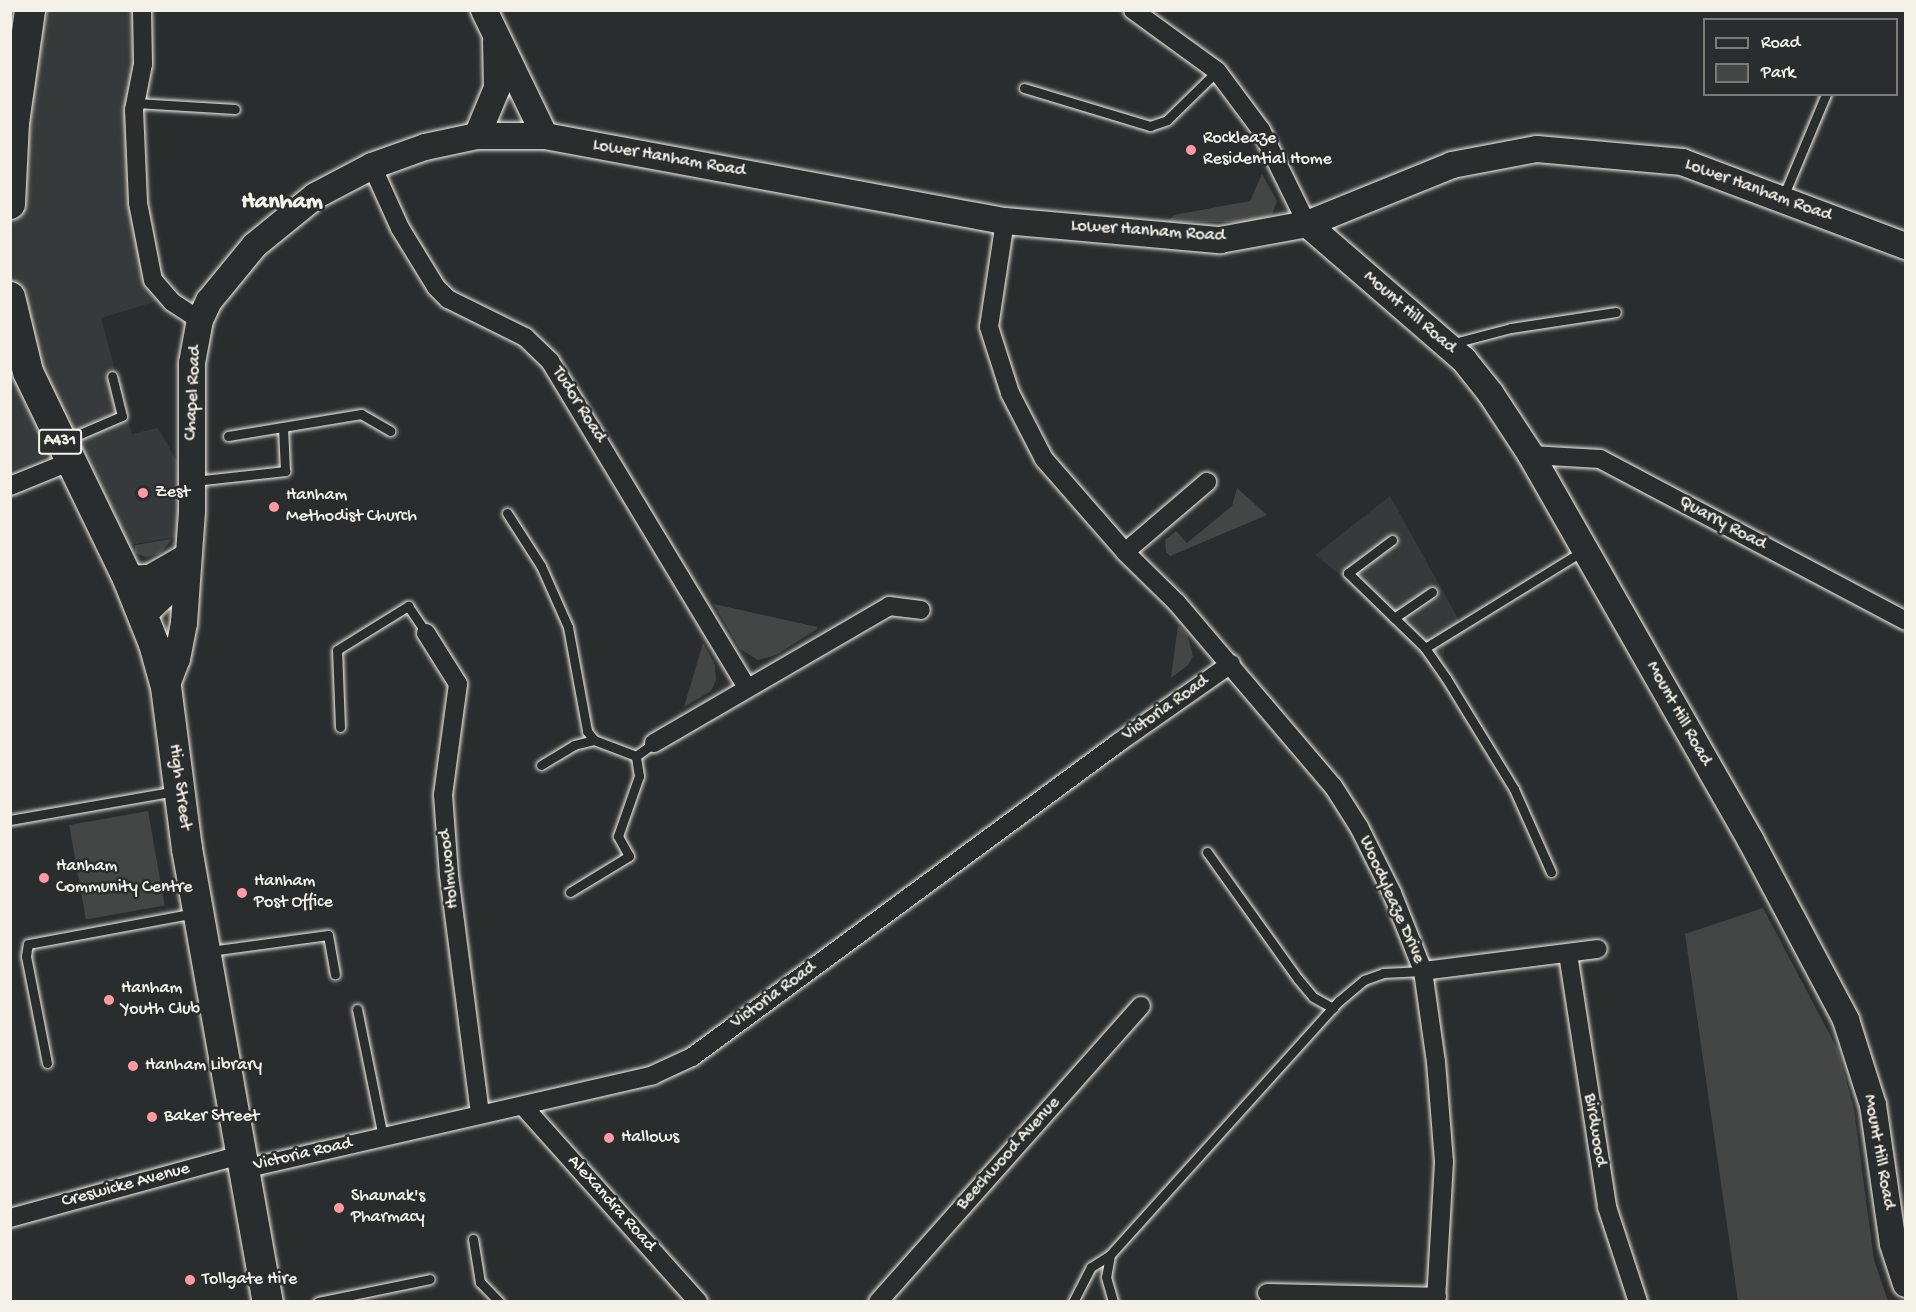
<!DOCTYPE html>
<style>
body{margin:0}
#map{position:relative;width:1916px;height:1312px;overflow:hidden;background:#2a2d2e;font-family:"Gochi Hand",sans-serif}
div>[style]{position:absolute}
.built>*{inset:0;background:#373a3a}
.green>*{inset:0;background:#444645;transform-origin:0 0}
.roads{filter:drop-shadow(0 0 2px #f4f1e8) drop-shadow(0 0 2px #f4f1e8)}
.lane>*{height:9px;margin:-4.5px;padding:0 4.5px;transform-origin:4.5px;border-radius:4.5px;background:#2a2d2e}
.street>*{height:18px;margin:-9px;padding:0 9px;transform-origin:9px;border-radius:9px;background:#2a2d2e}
.secondary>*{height:26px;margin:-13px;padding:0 13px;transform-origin:13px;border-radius:13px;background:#2a2d2e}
.primary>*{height:30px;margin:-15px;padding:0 15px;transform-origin:15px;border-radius:15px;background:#2a2d2e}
.dots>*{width:16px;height:16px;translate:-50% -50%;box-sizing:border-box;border:3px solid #2a2d2e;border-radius:50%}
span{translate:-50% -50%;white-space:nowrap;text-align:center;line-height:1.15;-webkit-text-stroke:5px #2a2d2e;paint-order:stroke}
.shield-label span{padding:2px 4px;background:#2a2d2e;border:2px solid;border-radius:4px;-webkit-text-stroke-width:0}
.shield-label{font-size:16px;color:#f4f1e8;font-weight:700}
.poi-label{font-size:18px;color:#f4f1e8}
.left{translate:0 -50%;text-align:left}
.street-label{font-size:18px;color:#f4f1e8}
.district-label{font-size:24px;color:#f4f1e8;font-weight:700}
.frame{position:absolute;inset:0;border:12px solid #f4f1e8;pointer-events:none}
.legend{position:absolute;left:1703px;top:18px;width:195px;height:78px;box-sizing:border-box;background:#2a2d2e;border:2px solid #7b7b78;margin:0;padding:8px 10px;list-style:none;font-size:18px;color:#f4f1e8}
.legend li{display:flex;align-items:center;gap:12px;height:30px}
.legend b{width:30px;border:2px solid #7b7b78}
</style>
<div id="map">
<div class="built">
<i style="clip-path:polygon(11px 11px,139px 11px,131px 105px,160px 300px,101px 318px,132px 434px,158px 428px,177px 461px,183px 536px,129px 545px,80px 443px,11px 470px)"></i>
<i style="clip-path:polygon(1390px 496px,1466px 633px,1445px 647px,1443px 659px,1430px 668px,1347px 580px,1315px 555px)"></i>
</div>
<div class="green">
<i style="clip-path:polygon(1262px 174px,1277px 201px,1272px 215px,1256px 222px,1168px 222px,1174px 215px,1250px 201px)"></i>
<i style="clip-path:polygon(1237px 488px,1267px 515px,1170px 556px,1166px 552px,1165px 540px,1176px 531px,1187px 543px,1232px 506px)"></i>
<i style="clip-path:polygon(172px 539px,160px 554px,146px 557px,135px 553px,135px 545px)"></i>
<i style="clip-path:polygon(714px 604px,817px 627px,817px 629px,776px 655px,758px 660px,740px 649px)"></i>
<i style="clip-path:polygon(1178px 625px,1187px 634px,1193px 656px,1188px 665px,1171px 678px)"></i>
<i style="clip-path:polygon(703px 643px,715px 665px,716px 680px,711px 691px,684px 707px)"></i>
<i style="left:148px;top:811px;width:96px;height:80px;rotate:80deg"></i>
<i style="clip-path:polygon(1763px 908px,1838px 1050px,1854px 1110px,1874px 1260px,1888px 1301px,1738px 1301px,1685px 934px)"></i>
</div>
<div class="roads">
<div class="lane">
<i style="left:1024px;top:88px;width:132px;rotate:16.8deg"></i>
<i style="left:1150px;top:126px;width:18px;rotate:-19deg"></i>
<i style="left:1167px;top:120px;width:70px;rotate:-44.4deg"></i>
<i style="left:136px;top:103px;width:99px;rotate:3.5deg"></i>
<i style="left:1783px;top:197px;width:112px;rotate:-67.3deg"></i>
<i style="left:1450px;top:344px;width:63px;rotate:-14.7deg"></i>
<i style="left:1511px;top:328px;width:106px;rotate:-8.7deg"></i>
<i style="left:228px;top:436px;width:135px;rotate:-9.4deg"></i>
<i style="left:361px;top:414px;width:34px;rotate:30deg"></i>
<i style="left:66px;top:440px;width:61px;rotate:-23.2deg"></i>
<i style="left:122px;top:416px;width:41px;rotate:-104deg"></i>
<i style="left:194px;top:481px;width:92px;rotate:-6.3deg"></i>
<i style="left:285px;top:471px;width:44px;rotate:-92.6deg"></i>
<i style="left:507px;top:513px;width:63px;rotate:57.3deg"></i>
<i style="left:541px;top:566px;width:67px;rotate:66.1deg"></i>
<i style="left:568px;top:627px;width:106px;rotate:79.6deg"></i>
<i style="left:587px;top:731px;width:11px;rotate:52deg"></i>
<i style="left:1392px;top:540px;width:55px;rotate:143.1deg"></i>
<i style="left:1348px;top:573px;width:107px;rotate:44.2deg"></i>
<i style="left:1425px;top:648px;width:37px;rotate:55deg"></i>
<i style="left:1446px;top:678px;width:130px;rotate:58.5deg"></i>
<i style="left:1514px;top:789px;width:91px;rotate:66deg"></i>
<i style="left:1394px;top:618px;width:46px;rotate:-34.4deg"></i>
<i style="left:1425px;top:648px;width:187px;rotate:-31.6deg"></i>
<i style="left:340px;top:727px;width:77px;rotate:-92.2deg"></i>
<i style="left:337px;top:650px;width:84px;rotate:-31.8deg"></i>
<i style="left:408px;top:606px;width:32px;rotate:56deg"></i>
<i style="left:541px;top:765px;width:39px;rotate:-31deg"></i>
<i style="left:574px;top:745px;width:21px;rotate:-14deg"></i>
<i style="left:594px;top:740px;width:45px;rotate:20.9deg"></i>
<i style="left:636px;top:756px;width:22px;rotate:-36deg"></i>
<i style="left:10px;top:820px;width:169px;rotate:-9.9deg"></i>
<i style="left:1207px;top:852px;width:156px;rotate:54.4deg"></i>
<i style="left:1298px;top:979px;width:23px;rotate:50deg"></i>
<i style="left:1313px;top:997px;width:23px;rotate:29deg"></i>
<i style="left:570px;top:892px;width:69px;rotate:-31.4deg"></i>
<i style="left:629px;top:856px;width:23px;rotate:-119deg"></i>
<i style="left:618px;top:836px;width:64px;rotate:-70.7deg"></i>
<i style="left:639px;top:776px;width:20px;rotate:-99deg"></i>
<i style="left:210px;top:951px;width:119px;rotate:-7.7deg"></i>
<i style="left:328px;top:935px;width:40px;rotate:80deg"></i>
<i style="left:357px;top:1009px;width:131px;rotate:78.5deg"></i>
<i style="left:47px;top:1063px;width:109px;rotate:-101.1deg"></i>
<i style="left:26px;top:956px;width:12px;rotate:-81deg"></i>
<i style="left:28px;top:944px;width:171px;rotate:-10.5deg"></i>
<i style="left:473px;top:1239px;width:44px;rotate:80.8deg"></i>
<i style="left:480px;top:1282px;width:28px;rotate:46deg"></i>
<i style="left:1110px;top:1255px;width:22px;rotate:100deg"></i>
<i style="left:1106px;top:1277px;width:26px;rotate:74deg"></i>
<i style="left:318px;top:1302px;width:114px;rotate:-11.6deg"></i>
<i style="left:1073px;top:1302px;width:39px;rotate:-63deg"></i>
<i style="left:1091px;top:1267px;width:22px;rotate:-32deg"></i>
<i style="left:1110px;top:1255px;width:342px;rotate:-48deg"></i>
<i style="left:1339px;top:1001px;width:33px;rotate:-40deg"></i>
<i style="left:1364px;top:980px;width:20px;rotate:-20deg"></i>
<i style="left:1383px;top:973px;width:40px;rotate:-2.9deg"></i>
</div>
<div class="street">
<i style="left:142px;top:10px;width:54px;rotate:88.9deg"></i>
<i style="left:143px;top:64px;width:47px;rotate:101.1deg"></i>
<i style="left:134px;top:110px;width:93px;rotate:87.5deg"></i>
<i style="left:138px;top:203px;width:78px;rotate:79deg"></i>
<i style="left:153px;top:280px;width:29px;rotate:49deg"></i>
<i style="left:172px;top:302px;width:33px;rotate:33deg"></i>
<i style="left:1133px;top:10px;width:104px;rotate:36deg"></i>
<i style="left:1217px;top:71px;width:74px;rotate:53.3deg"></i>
<i style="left:1261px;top:130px;width:105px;rotate:63.9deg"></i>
<i style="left:372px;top:166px;width:68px;rotate:65.7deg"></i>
<i style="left:400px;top:228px;width:69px;rotate:58.6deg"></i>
<i style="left:436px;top:287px;width:17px;rotate:45deg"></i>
<i style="left:448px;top:299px;width:86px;rotate:26.3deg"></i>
<i style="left:525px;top:337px;width:35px;rotate:44deg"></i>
<i style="left:550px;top:361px;width:380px;rotate:58.9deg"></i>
<i style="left:1005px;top:221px;width:107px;rotate:98.6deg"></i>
<i style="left:989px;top:327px;width:69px;rotate:72.3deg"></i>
<i style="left:1010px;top:393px;width:74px;rotate:62.7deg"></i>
<i style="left:1044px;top:459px;width:123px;rotate:48.9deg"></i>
<i style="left:1125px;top:552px;width:73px;rotate:44.4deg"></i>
<i style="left:1177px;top:603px;width:240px;rotate:49.6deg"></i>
<i style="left:1333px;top:786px;width:49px;rotate:57.6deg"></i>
<i style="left:1359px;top:827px;width:74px;rotate:63.4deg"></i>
<i style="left:1392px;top:893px;width:84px;rotate:68.3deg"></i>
<i style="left:1423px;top:971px;width:92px;rotate:81.9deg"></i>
<i style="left:1436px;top:1062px;width:100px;rotate:85.4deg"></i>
<i style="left:1444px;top:1162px;width:140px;rotate:93.3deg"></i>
<i style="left:1531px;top:455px;width:69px;rotate:3.3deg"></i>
<i style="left:1600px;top:459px;width:346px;rotate:27.9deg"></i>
<i style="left:10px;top:486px;width:64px;rotate:-22.1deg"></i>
<i style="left:1125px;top:552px;width:108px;rotate:-40.5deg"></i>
<i style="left:426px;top:633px;width:60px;rotate:57.9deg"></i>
<i style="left:458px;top:684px;width:112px;rotate:97.7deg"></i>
<i style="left:443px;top:795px;width:80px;rotate:85.7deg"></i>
<i style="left:449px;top:875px;width:241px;rotate:82.6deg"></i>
<i style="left:654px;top:743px;width:272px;rotate:-30.2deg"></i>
<i style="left:889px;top:606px;width:32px;rotate:7deg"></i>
<i style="left:1568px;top:954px;width:256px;rotate:81.2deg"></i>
<i style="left:1607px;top:1207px;width:100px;rotate:71.9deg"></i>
<i style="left:1423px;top:971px;width:176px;rotate:-7.2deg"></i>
<i style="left:523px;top:1106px;width:263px;rotate:48.2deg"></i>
<i style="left:244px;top:1169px;width:420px;rotate:-12.9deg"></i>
<i style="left:653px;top:1075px;width:43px;rotate:-24.8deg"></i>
<i style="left:692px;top:1057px;width:529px;rotate:-36.39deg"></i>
<i style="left:1118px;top:743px;width:138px;rotate:-35deg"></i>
<i style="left:10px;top:1218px;width:239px;rotate:-15.3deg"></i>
<i style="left:1267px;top:1293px;width:170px;rotate:1.3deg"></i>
<i style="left:878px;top:1302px;width:396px;rotate:-48.4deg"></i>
</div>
<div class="secondary">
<i style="left:484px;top:10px;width:140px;rotate:64.2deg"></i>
<i style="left:477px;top:136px;width:52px;rotate:-67.4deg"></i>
<i style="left:497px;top:88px;width:46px;rotate:-91.2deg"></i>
<i style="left:1307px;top:224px;width:208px;rotate:40.9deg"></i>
<i style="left:1464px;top:360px;width:43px;rotate:51.5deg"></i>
<i style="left:1491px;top:394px;width:73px;rotate:56.7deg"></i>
<i style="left:1531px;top:455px;width:444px;rotate:60.3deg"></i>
<i style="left:1751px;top:841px;width:203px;rotate:62deg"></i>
<i style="left:1846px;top:1020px;width:89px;rotate:72.4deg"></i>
<i style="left:1873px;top:1105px;width:140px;rotate:81.8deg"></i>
<i style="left:1893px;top:1244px;width:42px;rotate:72deg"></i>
<i style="left:128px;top:579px;width:22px;rotate:-3deg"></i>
<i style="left:150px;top:578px;width:44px;rotate:-30.1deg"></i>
<i style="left:143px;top:615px;width:42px;rotate:-44deg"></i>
<i style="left:173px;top:586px;width:28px;rotate:-64deg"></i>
<i style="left:166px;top:687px;width:30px;rotate:-69deg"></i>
<i style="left:177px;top:659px;width:37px;rotate:-79deg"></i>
<i style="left:184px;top:623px;width:112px;rotate:-85.9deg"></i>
<i style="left:192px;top:511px;width:148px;rotate:-90deg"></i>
<i style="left:192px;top:363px;width:44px;rotate:-79.5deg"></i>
<i style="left:200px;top:320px;width:21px;rotate:-65deg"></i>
<i style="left:209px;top:301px;width:72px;rotate:-50.6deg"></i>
<i style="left:255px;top:245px;width:77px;rotate:-39.2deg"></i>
<i style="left:315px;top:196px;width:64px;rotate:-27.8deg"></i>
<i style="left:372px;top:166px;width:56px;rotate:-19.7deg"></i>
<i style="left:425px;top:147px;width:53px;rotate:-11.9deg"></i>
<i style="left:477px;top:136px;width:68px"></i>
<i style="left:545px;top:136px;width:468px;rotate:10.5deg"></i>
<i style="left:1005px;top:221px;width:216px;rotate:5.1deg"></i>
<i style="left:1220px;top:240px;width:88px;rotate:-10.4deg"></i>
<i style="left:1307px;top:224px;width:157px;rotate:-22.1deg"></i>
<i style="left:1452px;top:165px;width:86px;rotate:-10.7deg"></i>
<i style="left:1537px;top:149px;width:146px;rotate:5.1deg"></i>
<i style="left:1682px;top:162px;width:239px;rotate:20.6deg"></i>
</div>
<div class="primary">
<i style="left:10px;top:204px;width:81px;rotate:-87.2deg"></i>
<i style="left:14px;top:123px;width:114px;rotate:-81.9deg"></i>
<i style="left:10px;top:297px;width:77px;rotate:76.5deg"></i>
<i style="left:28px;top:372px;width:230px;rotate:64.2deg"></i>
<i style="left:128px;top:579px;width:70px;rotate:68.2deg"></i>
<i style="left:154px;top:644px;width:45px;rotate:74.4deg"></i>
<i style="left:166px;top:687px;width:163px;rotate:82.6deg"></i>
<i style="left:187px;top:849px;width:460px;rotate:79.9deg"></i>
</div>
</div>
<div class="dots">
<i style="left:1191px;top:150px;background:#ff9aa2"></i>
<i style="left:143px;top:493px;background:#ff9aa2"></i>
<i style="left:274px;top:507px;background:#ff9aa2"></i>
<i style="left:44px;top:878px;background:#ff9aa2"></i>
<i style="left:242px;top:893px;background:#ff9aa2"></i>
<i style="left:109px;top:1000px;background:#ff9aa2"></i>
<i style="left:133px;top:1066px;background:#ff9aa2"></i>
<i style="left:152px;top:1117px;background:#ff9aa2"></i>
<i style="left:609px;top:1138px;background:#ff9aa2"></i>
<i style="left:339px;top:1208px;background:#ff9aa2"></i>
<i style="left:190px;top:1280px;background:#ff9aa2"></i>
</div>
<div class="shield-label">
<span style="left:60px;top:442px">A431</span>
</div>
<div class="poi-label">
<span class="left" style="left:1203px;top:150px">Rockleaze<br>Residential Home</span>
<span class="left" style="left:155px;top:493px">Zest</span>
<span class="left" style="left:286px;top:507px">Hanham<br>Methodist Church</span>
<span class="left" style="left:56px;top:878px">Hanham<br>Community Centre</span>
<span class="left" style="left:254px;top:893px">Hanham<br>Post Office</span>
<span class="left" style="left:121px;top:1000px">Hanham<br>Youth Club</span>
<span class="left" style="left:145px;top:1066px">Hanham Library</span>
<span class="left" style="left:164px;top:1117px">Baker Street</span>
<span class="left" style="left:621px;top:1138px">Hallows</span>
<span class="left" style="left:351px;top:1208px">Shaunak's<br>Pharmacy</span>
<span class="left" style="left:202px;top:1280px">Tollgate Hire</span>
</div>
<div class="street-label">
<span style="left:669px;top:159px;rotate:10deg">Lower Hanham Road</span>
<span style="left:1758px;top:191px;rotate:20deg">Lower Hanham Road</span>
<span style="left:1148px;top:232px;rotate:4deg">Lower Hanham Road</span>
<span style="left:1409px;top:313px;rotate:41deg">Mount Hill Road</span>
<span style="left:194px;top:393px;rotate:-87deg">Chapel Road</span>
<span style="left:578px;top:405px;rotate:58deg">Tudor Road</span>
<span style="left:1722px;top:524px;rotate:28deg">Quarry Road</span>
<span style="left:1166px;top:709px;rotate:-35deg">Victoria Road</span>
<span style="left:1678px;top:714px;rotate:61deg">Mount Hill Road</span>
<span style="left:179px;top:787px;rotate:82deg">High Street</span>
<span style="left:450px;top:869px;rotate:-96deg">Holmwood</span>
<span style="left:1391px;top:900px;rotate:66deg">Woodyleaze Drive</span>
<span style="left:774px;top:996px;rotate:-36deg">Victoria Road</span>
<span style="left:1594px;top:1130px;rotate:81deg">Birdwood</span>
<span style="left:1878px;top:1152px;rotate:80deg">Mount Hill Road</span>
<span style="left:1009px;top:1154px;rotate:-48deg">Beechwood Avenue</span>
<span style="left:303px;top:1155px;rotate:-13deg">Victoria Road</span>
<span style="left:126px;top:1186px;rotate:-15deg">Creswicke Avenue</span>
<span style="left:611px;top:1204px;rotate:48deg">Alexandra Road</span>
</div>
<div class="district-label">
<span style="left:282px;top:203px">Hanham</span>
</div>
<div class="frame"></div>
<ul class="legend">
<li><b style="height:8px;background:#2a2d2e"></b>Road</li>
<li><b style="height:16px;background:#444645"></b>Park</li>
</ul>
</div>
